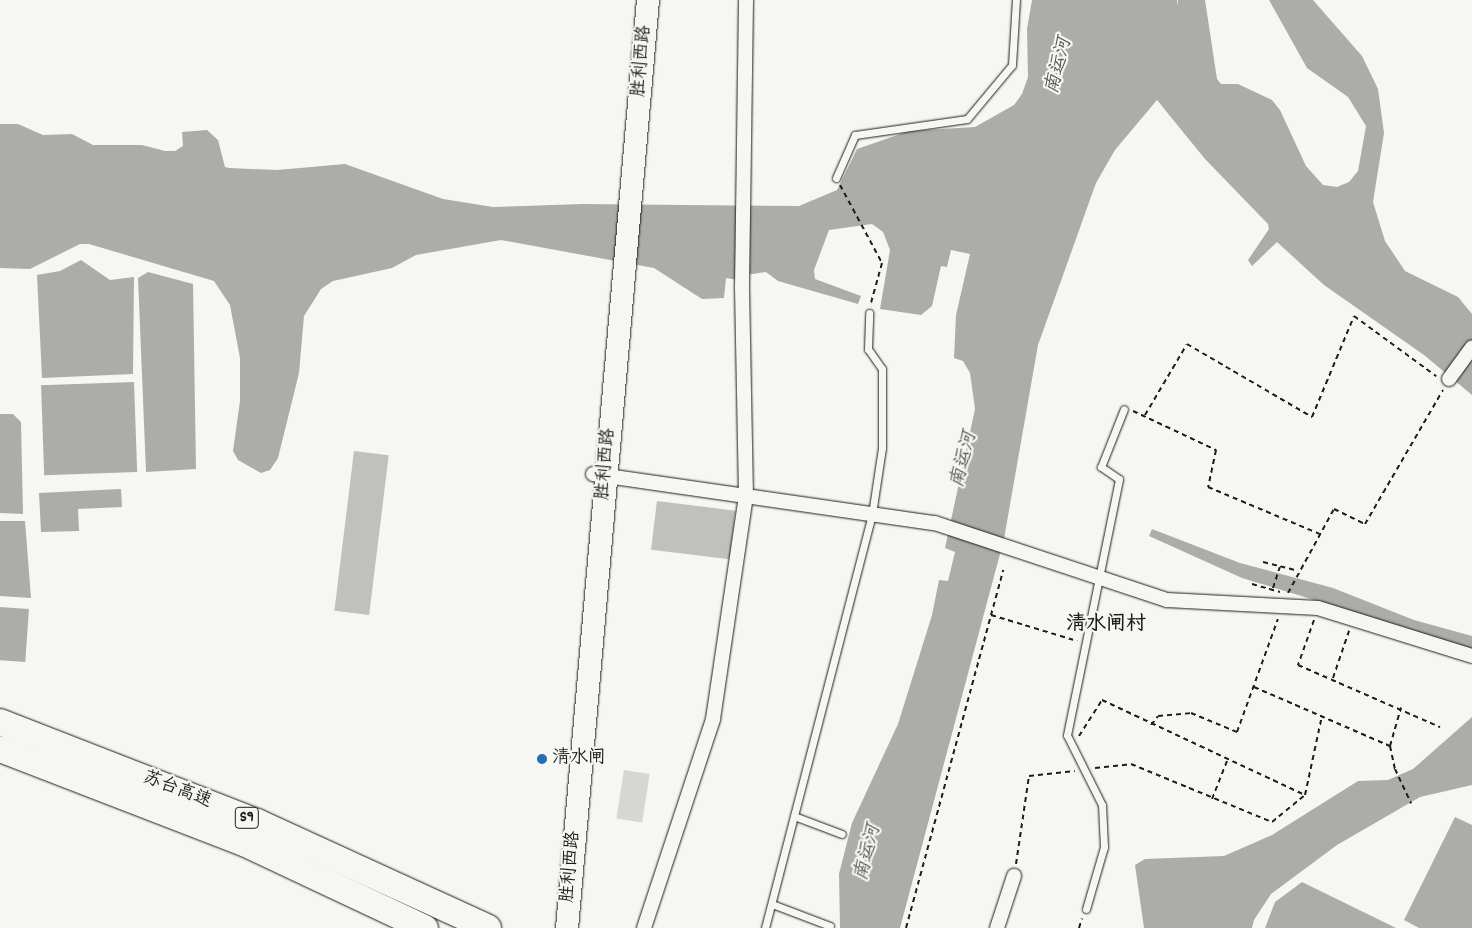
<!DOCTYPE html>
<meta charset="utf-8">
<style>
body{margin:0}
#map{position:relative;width:1472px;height:928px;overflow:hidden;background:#f6f6f2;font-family:Dekko,"LXGW WenKai TC",sans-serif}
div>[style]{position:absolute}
.green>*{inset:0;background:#d6d6d2;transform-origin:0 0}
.water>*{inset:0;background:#acaca9;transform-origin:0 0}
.building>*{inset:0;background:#c0c0bd;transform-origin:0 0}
.path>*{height:2px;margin-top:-1px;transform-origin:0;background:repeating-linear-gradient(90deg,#1c1c1c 0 5px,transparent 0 9px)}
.roads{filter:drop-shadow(0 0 1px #1c1c1c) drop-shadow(0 0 1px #1c1c1c)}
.service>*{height:7px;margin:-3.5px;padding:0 3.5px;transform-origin:3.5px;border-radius:3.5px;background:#f6f6f2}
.minor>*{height:14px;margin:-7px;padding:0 7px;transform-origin:7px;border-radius:7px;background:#f6f6f2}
.primary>*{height:22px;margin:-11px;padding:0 11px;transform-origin:11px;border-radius:11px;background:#f6f6f2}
.motorway>*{height:26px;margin:-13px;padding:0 13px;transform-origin:13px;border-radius:13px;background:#f6f6f2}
.dots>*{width:14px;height:14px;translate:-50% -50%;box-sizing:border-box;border:2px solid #f6f6f2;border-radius:50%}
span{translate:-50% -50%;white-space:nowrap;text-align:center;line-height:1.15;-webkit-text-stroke:4.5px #f6f6f2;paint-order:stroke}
.shield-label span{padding:1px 4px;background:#f6f6f2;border:1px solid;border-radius:4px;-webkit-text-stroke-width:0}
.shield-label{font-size:16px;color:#1c1c1c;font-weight:700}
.street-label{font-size:18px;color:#1c1c1c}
.poi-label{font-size:18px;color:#1c1c1c}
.left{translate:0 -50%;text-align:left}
.water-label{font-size:19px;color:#565654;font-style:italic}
.quarter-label{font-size:20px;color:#1c1c1c;font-weight:700}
</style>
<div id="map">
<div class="green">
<i style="left:624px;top:770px;width:26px;height:49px;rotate:9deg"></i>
</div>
<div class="water">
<i style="clip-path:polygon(1032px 0,1177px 0,1177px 6px,1178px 0,1205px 0,1217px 79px,1221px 84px,1238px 84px,1272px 100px,1280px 110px,1306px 166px,1323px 185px,1337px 187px,1349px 182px,1358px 171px,1366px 126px,1348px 97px,1307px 68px,1269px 0,1313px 0,1362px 56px,1378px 89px,1384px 133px,1373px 202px,1385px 241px,1405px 271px,1458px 297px,1472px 314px,1472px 395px,1424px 355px,1324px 285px,1277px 242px,1252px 266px,1248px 260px,1269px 229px,1268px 224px,1205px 159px,1157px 100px,1115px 150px,1096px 183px,1038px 345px,1004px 539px,900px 928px,840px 928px,839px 874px,852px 823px,898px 724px,932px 615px,939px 580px,948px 581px,955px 552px,945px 548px,975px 409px,970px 373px,963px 361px,954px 358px,956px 315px,970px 254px,951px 250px,947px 267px,941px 266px,932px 306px,921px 315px,880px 309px,890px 250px,883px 232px,872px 224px,829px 230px,814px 270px,815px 279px,861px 296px,858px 304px,778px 281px,766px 272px,739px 276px,738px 280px,726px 278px,724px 298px,702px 299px,654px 268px,501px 240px,416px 255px,392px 268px,333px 281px,321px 289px,304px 316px,299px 373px,278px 458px,270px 470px,261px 473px,238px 460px,233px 451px,240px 401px,240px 358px,230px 305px,214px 281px,89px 244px,80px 244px,30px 269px,0 268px,0 124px,18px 124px,43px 135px,72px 134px,93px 145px,142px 145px,165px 151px,175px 151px,183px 146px,182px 132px,207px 130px,218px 140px,225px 167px,229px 168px,277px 170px,345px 164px,443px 199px,493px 207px,582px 204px,799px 206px,837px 190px,857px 149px,909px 131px,975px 127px,1014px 105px,1022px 94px,1028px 77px,1027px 29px)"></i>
<i style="clip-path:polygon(81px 260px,110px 280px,134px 277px,133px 374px,42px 378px,37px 275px,60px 271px)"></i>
<i style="clip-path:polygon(148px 272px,193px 284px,196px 469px,146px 472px,138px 278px)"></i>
<i style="left:134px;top:382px;width:90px;height:93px;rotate:88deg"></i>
<i style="clip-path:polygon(0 414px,13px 414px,21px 422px,23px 514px,0 513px)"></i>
<i style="clip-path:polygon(121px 489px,122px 507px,78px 509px,79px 531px,41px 532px,39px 493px)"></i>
<i style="clip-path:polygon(0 521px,25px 521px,31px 598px,0 596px)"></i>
<i style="clip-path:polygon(1152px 529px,1240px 563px,1333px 588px,1414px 620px,1472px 636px,1472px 656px,1341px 608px,1242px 578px,1149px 536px)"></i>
<i style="left:0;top:607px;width:29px;height:53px;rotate:4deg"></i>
<i style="clip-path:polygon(1472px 717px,1472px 785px,1420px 797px,1337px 845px,1271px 894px,1254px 920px,1252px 928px,1144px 928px,1135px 865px,1145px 859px,1224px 856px,1272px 835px,1358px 781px,1388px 780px,1413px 769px)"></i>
<i style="clip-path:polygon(1455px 817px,1472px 825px,1472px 928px,1419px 928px,1404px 920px)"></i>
<i style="clip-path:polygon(1302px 882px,1396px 928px,1265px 928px,1275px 902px)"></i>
</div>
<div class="building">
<i style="left:354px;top:451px;width:35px;height:161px;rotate:7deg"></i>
<i style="left:657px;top:501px;width:79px;height:49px;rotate:7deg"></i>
</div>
<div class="path">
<i style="left:840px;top:185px;width:89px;rotate:61.7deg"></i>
<i style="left:882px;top:263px;width:41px;rotate:105.4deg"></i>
<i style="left:1133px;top:411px;width:92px;rotate:25.2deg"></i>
<i style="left:1216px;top:450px;width:38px;rotate:102deg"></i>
<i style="left:1208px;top:487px;width:121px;rotate:22.8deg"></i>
<i style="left:1145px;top:415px;width:82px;rotate:-59.4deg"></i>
<i style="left:1187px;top:344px;width:145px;rotate:30.3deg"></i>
<i style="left:1312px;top:417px;width:109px;rotate:-67.4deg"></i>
<i style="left:1354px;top:316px;width:102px;rotate:36.2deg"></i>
<i style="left:1263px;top:562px;width:36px;rotate:14deg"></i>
<i style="left:1252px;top:584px;width:29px;rotate:16deg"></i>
<i style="left:1273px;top:588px;width:22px;rotate:-72deg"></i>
<i style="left:1288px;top:593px;width:96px;rotate:-61.3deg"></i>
<i style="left:1334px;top:509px;width:34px;rotate:26deg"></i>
<i style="left:1365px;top:524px;width:155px;rotate:-59.8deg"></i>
<i style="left:991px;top:615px;width:90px;rotate:16.8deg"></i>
<i style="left:1314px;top:620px;width:48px;rotate:109.6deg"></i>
<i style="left:1298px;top:665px;width:155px;rotate:23.6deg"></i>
<i style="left:1333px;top:678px;width:50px;rotate:-71.2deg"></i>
<i style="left:1254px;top:687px;width:148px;rotate:23.5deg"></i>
<i style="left:1390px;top:746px;width:24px;rotate:78deg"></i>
<i style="left:1395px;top:769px;width:38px;rotate:65deg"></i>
<i style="left:1151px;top:725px;width:11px;rotate:-52deg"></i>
<i style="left:1158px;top:716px;width:33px;rotate:-5deg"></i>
<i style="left:1191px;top:713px;width:50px;rotate:22.4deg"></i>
<i style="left:1237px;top:732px;width:120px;rotate:-70.1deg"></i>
<i style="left:1079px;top:736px;width:43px;rotate:-57.4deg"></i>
<i style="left:1102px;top:700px;width:224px;rotate:25.1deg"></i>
<i style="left:1390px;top:746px;width:40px;rotate:-74deg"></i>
<i style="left:1095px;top:768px;width:36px;rotate:-6deg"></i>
<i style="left:1131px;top:764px;width:152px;rotate:22.4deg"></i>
<i style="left:1272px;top:822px;width:43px;rotate:-39.3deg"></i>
<i style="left:1305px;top:795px;width:81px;rotate:-77.9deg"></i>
<i style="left:1212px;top:799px;width:41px;rotate:-68.5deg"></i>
<i style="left:1016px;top:864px;width:89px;rotate:-81.6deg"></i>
<i style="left:1029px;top:776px;width:46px;rotate:-6.2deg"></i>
<i style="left:906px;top:928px;width:371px;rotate:-74.8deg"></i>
<i style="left:1079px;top:928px;width:10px;rotate:-73deg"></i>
</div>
<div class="roads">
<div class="service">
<i style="left:836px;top:178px;width:47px;rotate:-66.2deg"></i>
<i style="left:855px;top:135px;width:113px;rotate:-8.1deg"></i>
<i style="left:967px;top:119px;width:70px;rotate:-50.2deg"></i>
<i style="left:1012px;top:65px;width:65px;rotate:-86.5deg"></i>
<i style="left:794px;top:816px;width:51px;rotate:20.6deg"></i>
<i style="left:772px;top:904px;width:62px;rotate:20.8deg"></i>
<i style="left:1086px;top:909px;width:65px;rotate:-73.8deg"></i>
<i style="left:1104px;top:847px;width:42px;rotate:-92.7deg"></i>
<i style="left:1102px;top:805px;width:78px;rotate:-116.6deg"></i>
<i style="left:1067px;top:735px;width:261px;rotate:-78.5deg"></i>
<i style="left:1119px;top:479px;width:22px;rotate:-146deg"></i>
<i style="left:1101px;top:467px;width:62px;rotate:-68.4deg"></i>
<i style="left:765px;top:928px;width:428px;rotate:-75.5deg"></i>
<i style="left:872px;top:514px;width:67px;rotate:-81.4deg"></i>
<i style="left:882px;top:448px;width:79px;rotate:-90deg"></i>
<i style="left:882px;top:369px;width:24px;rotate:-125deg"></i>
<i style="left:868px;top:349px;width:36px;rotate:-88deg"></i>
</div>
<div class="minor">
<i style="left:1449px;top:379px;width:39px;rotate:-54deg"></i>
<i style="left:593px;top:474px;width:345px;rotate:8.2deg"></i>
<i style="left:935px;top:523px;width:244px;rotate:18.4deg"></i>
<i style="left:1167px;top:600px;width:151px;rotate:3deg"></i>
<i style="left:1318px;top:608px;width:161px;rotate:17.3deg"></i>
<i style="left:644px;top:928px;width:220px;rotate:-71.7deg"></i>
<i style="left:713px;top:719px;width:225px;rotate:-81.6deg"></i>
<i style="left:746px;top:496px;width:209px;rotate:-91.1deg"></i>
<i style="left:742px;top:287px;width:287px;rotate:-89.2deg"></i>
<i style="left:997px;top:928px;width:55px;rotate:-71.9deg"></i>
</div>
<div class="primary">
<i style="left:567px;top:928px;width:932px;rotate:-85.01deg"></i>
</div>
<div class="motorway">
<i style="left:0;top:722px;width:276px;rotate:21.3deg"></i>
<i style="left:257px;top:822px;width:254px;rotate:24.6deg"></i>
<i style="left:0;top:749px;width:261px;rotate:21.1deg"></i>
<i style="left:244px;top:843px;width:200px;rotate:25.2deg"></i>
</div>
</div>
<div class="dots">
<i style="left:542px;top:759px;background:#1f6fb2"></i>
</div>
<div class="shield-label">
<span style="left:247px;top:818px">S9</span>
</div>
<div class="street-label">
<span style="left:643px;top:61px;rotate:-85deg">胜利西路</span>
<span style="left:607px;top:464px;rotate:-85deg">胜利西路</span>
<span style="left:177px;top:791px;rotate:21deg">苏台高速</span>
<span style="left:572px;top:867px;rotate:-85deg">胜利西路</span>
</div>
<div class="poi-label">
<span class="left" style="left:552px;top:759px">清水闸</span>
</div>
<div class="water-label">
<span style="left:1060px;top:66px;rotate:-76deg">南运河</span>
<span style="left:965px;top:460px;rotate:-76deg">南运河</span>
<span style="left:869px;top:853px;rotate:-76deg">南运河</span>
</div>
<div class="quarter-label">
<span style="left:1106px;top:625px">清水闸村</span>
</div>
</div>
